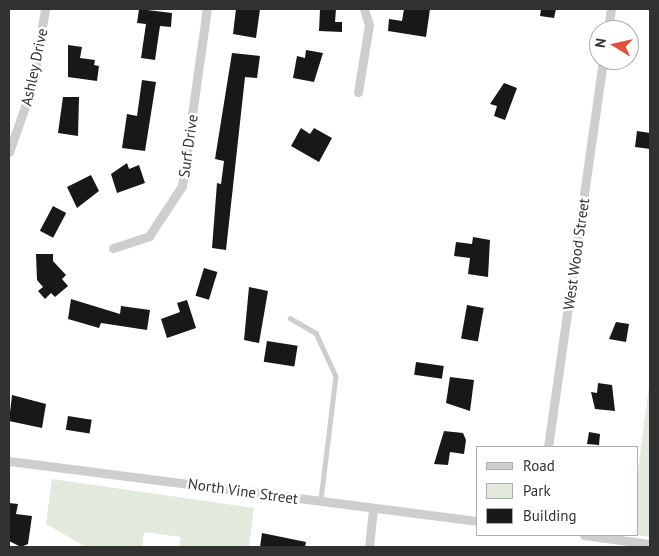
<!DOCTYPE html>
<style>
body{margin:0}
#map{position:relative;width:659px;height:556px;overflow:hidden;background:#fff;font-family:"PT Sans",sans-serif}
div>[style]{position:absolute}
.green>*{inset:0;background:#e2eade}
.building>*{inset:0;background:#181818;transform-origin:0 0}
.service>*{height:4.5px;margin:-2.25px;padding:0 2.25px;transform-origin:2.25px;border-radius:2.25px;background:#cecece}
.minor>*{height:9px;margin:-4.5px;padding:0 4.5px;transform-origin:4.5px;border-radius:4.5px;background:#cecece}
span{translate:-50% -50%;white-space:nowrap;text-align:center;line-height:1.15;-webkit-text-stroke:5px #fff;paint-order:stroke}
.street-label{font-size:15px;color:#313131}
.frame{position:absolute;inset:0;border:10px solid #313131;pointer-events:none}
.legend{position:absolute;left:476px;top:446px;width:162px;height:90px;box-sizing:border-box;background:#fff;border:1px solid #adadad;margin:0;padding:6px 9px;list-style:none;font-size:15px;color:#313131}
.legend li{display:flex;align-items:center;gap:10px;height:25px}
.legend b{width:25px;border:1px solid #adadad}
.north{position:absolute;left:589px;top:20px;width:50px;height:50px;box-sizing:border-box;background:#fff;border:1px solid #adadad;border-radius:50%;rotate:279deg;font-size:14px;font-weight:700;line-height:20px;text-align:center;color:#313131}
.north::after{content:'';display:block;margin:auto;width:18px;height:22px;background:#df513d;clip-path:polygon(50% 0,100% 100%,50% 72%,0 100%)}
</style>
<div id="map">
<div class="green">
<i style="clip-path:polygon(650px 378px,650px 537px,636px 535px,638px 470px)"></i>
<i style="clip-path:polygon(52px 479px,254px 508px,249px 547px,179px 547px,181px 537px,144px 532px,142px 547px,86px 547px,46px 524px)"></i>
</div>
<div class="building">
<i style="clip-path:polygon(139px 9px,172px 13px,171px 27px,160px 26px,155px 60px,141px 58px,146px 24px,137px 23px)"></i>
<i style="clip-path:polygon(236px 9px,260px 9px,256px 38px,233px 34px)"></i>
<i style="clip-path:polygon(320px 9px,336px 9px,335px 22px,342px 22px,342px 32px,319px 31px)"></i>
<i style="clip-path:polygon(404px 9px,430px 9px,426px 37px,388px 31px,389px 19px,402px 21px)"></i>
<i style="clip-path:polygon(541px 9px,556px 9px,554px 18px,540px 16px)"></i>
<i style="clip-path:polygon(68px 45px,82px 47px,80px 58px,95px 60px,94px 65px,99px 66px,97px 81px,68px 77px)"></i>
<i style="clip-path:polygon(306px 50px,323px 53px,314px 82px,293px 78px,297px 56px,305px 58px)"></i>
<i style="clip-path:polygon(232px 53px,260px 56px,257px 78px,245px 77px,226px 250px,212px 248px,217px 183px,221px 184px,224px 161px,215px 159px)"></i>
<i style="clip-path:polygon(142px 80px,156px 82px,145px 151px,122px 148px,127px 114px,137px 116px)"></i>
<i style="clip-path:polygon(504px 83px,517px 88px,505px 120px,494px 116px,497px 106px,490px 104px)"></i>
<i style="clip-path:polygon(63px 97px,79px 97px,78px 136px,58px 133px)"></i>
<i style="clip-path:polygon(301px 128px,310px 134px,314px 128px,332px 138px,319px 162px,291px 146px)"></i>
<i style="clip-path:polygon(637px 131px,650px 133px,650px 149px,635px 147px)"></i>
<i style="clip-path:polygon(127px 163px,129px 169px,139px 165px,145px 183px,117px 193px,111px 174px)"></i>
<i style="clip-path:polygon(91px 175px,99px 191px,77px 208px,67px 187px)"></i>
<i style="left:53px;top:206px;width:15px;height:28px;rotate:28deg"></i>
<i style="clip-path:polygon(473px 237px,490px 240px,488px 277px,468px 274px,470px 258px,454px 256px,456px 242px,472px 244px)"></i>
<i style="clip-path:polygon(36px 254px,53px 254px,53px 261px,66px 275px,62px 279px,68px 286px,55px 297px,51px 293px,45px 299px,38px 291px,43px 287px,37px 280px)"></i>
<i style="left:204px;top:268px;width:14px;height:29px;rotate:17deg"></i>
<i style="clip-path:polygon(249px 287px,268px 291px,259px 343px,244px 340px)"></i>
<i style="clip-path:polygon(71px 299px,120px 314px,121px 306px,150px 310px,147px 330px,101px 323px,99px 328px,68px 319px)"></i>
<i style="clip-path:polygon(187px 300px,196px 328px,167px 338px,161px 319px,180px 312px,177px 303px)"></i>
<i style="left:467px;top:305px;width:17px;height:34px;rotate:10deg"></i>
<i style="clip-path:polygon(616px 322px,629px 324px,626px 342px,609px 339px)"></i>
<i style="left:267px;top:341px;width:31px;height:21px;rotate:9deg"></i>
<i style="left:416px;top:362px;width:28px;height:13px;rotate:8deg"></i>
<i style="clip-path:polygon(450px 377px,474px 380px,470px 411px,446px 403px)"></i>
<i style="clip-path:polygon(598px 383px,612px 385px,615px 411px,595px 409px,591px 392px,597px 393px)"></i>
<i style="clip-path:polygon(12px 395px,46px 404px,42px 428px,9px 421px)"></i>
<i style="left:68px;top:416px;width:24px;height:14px;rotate:9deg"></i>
<i style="clip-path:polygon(444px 431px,463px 433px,466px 440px,464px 454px,450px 452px,448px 465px,434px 464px)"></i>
<i style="clip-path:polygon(589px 432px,600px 434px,599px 445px,587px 444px)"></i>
<i style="clip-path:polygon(9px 503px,18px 504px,16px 514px,32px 516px,28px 544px,21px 547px,9px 541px)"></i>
<i style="clip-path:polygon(262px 533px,306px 542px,305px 547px,260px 547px)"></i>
</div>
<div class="service">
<i style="left:290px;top:318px;width:30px;rotate:30deg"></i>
<i style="left:316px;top:333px;width:47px;rotate:65.1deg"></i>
<i style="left:336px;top:376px;width:125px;rotate:96.9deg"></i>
</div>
<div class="minor">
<i style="left:608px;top:30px;width:21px;rotate:-82deg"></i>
<i style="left:358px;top:92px;width:68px;rotate:-80.7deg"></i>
<i style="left:369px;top:25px;width:17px;rotate:-107deg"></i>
<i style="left:9px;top:152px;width:72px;rotate:-70.6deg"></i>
<i style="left:33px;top:84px;width:76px;rotate:-80.9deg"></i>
<i style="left:113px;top:248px;width:38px;rotate:-18deg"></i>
<i style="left:149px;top:236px;width:60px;rotate:-56.6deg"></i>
<i style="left:182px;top:186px;width:179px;rotate:-82deg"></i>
<i style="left:548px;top:447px;width:391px;rotate:-81.9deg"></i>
<i style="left:9px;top:461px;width:473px;rotate:7.3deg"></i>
<i style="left:584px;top:535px;width:67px;rotate:7.8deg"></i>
<i style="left:369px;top:547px;width:38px;rotate:-84deg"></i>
</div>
<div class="street-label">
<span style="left:34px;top:67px;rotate:-78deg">Ashley Drive</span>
<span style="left:188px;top:146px;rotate:-82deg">Surf Drive</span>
<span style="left:576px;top:254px;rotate:-82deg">West Wood Street</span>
<span style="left:243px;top:491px;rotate:8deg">North Vine Street</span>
</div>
<div class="frame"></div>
<ul class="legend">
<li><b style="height:6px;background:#cecece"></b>Road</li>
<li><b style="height:14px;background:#e2eade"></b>Park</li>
<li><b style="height:14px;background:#181818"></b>Building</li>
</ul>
<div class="north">N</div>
</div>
